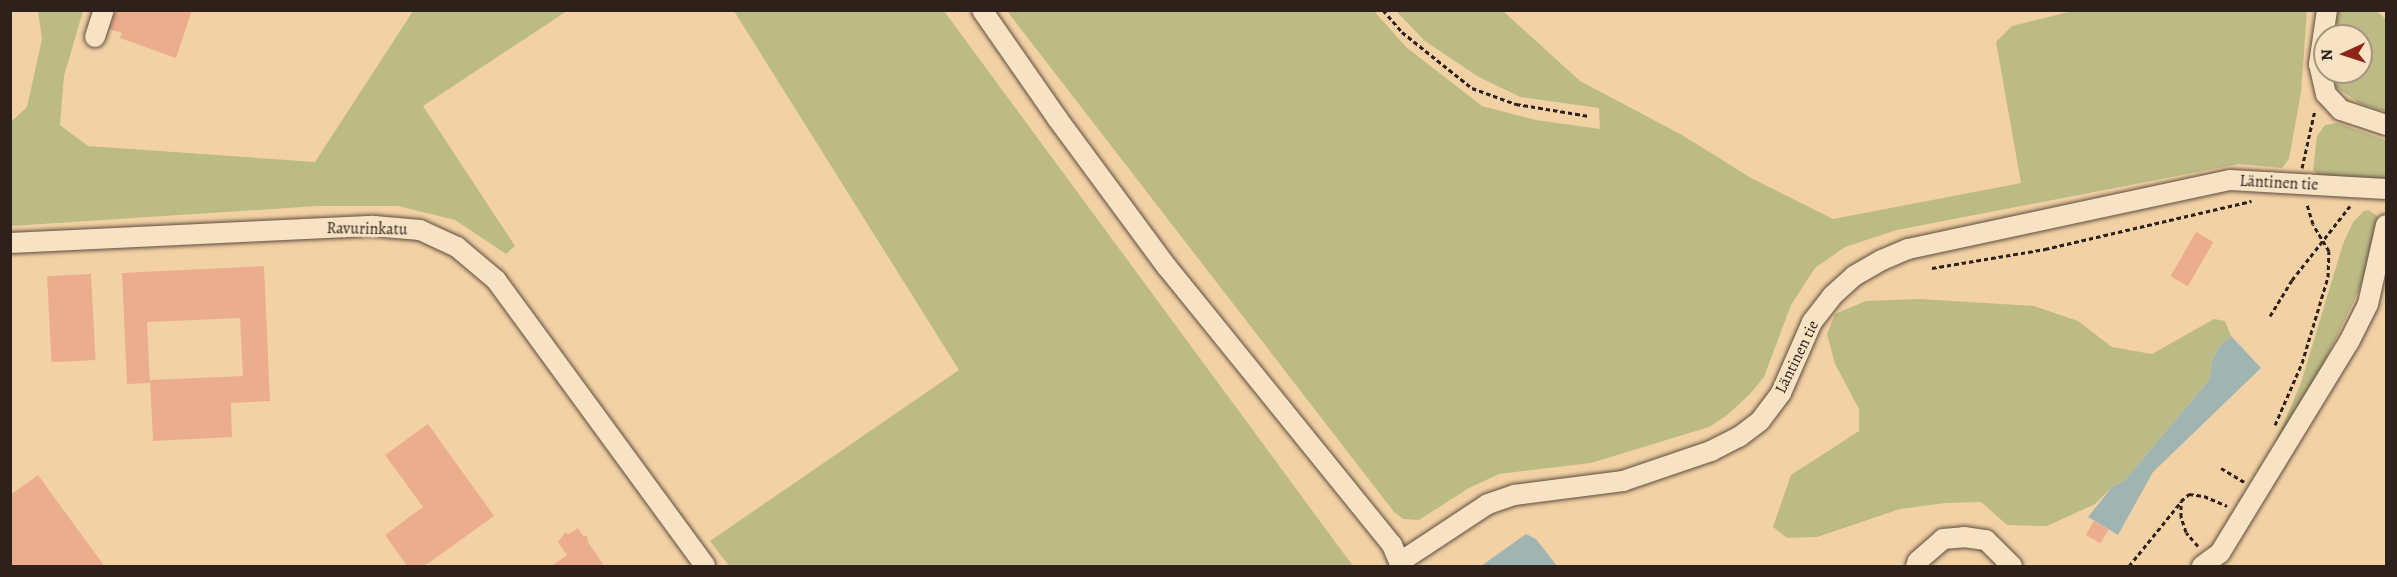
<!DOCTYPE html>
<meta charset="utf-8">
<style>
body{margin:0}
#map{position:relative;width:2397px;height:577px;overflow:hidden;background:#f2d2a5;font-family:Alegreya,serif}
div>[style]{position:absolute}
.green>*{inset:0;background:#bdbb85}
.water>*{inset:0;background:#a0b5b2}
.building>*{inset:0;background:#ebad8d;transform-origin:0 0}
.path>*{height:3px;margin-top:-1.5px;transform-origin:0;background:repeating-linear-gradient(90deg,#2e201b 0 4.5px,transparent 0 7.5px)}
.roads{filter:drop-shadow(0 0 2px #5f4c3e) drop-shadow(0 0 2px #5f4c3e)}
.minor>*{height:20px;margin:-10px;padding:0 10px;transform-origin:10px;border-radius:10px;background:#f7e2c4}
span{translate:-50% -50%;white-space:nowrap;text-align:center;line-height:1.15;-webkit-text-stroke:6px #f7e2c4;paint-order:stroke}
.street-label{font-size:16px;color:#2e201b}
.frame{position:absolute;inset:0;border:12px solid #2e201b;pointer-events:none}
.north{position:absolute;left:2313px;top:24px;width:60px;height:60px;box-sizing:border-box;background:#f7e2c4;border:2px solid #a79480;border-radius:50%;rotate:267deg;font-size:16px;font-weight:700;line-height:24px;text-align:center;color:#2e201b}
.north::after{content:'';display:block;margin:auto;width:21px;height:27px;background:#8f2418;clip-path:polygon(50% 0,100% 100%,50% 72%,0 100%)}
</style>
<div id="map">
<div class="green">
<i style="clip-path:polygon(944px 10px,944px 11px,1353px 566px,729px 566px,710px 541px,959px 370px,734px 11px)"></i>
<i style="clip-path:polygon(38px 11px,83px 11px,64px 76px,60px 125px,88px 146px,315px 162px,413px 11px,567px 11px,423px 106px,515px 246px,506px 254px,455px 220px,398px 206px,318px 206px,11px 226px,11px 122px,27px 107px,42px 39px)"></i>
<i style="clip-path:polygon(1007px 11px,1374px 11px,1406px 47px,1482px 106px,1536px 120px,1600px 129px,1599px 108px,1520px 97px,1477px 76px,1425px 41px,1396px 11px,1503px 11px,1580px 81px,1682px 135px,1751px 178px,1833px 219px,2021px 183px,1996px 42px,2012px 26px,2073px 11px,2307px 11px,2301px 92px,2289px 159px,2282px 168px,2239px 164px,1897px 230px,1845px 247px,1815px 268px,1791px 305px,1764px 377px,1750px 394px,1726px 416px,1709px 427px,1591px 463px,1499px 474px,1469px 488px,1419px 520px,1403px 519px,1394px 512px)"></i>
<i style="clip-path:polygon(2338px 11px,2376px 11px,2386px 19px,2386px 112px,2359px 103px,2336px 87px,2330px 72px,2361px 72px,2361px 36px,2332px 36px)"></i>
<i style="clip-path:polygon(2337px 123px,2386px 140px,2386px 178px,2322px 178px,2313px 170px,2317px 136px,2325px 125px)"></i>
<i style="clip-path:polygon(2369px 210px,2378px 217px,2379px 232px,2359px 290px,2325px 361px,2280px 441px,2276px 441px,2301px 383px,2343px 244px,2353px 222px,2364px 211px)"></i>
<i style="clip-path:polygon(1920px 299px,2034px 306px,2078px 321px,2112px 347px,2152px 354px,2214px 319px,2225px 321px,2231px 336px,2218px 348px,2212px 361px,2209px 380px,2125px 480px,2112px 487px,2095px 504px,2047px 526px,2007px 525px,1981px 502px,1945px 503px,1900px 509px,1817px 537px,1787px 538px,1773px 527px,1791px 475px,1859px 431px,1859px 409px,1835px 364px,1827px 334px,1835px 314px,1866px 301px)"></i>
</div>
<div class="water">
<i style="clip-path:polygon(2231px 336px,2261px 368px,2153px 472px,2118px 535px,2088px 517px,2112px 487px,2125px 480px,2209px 380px,2212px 361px,2218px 348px)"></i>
<i style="clip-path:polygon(1526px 534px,1536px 539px,1557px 566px,1481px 566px)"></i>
</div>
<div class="building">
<i style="clip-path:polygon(116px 10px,192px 10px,176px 58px,120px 38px,122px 33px,110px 29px)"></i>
<i style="left:2196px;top:232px;width:20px;height:51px;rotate:30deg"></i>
<i style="clip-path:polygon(264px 266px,270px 401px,231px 403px,232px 437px,153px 441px,150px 380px,243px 376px,240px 318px,147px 322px,150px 383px,127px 384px,122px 273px)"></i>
<i style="left:91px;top:274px;width:86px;height:44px;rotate:87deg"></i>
<i style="clip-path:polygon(428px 424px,494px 516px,423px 567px,408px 567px,385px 535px,423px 507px,385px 455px)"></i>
<i style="clip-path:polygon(38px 475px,105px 567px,10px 567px,10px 495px)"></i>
<i style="left:2094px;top:521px;width:17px;height:16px;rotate:31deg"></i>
<i style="clip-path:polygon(578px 528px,583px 536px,587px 536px,588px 542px,605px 567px,550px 567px,567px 555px,558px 542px,565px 533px,569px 534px)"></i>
</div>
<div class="path">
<i style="left:1383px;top:10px;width:29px;rotate:49deg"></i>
<i style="left:1402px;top:32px;width:90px;rotate:38.7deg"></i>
<i style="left:1472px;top:88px;width:47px;rotate:20deg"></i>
<i style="left:1516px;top:104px;width:74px;rotate:9.3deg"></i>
<i style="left:2302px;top:168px;width:59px;rotate:-77.4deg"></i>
<i style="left:1932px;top:268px;width:115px;rotate:-9.5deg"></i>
<i style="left:2045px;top:249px;width:212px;rotate:-13.1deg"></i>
<i style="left:2270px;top:316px;width:42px;rotate:-58.6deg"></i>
<i style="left:2292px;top:280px;width:94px;rotate:-51.9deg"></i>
<i style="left:2275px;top:425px;width:68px;rotate:-66.5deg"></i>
<i style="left:2302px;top:363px;width:90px;rotate:-73.2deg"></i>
<i style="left:2328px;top:277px;width:26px;rotate:-88deg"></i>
<i style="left:2329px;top:251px;width:31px;rotate:-121deg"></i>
<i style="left:2313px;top:224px;width:21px;rotate:-107deg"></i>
<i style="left:2221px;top:468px;width:27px;rotate:31deg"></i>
<i style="left:2198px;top:546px;width:18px;rotate:-131deg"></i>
<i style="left:2186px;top:532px;width:16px;rotate:-108deg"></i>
<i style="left:2181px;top:517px;width:16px;rotate:-90deg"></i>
<i style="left:2181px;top:501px;width:11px;rotate:-41deg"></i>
<i style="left:2189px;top:494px;width:15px;rotate:8deg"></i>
<i style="left:2204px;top:496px;width:25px;rotate:23deg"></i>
<i style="left:2129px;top:566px;width:81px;rotate:-51deg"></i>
</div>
<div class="roads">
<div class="minor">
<i style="left:982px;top:10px;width:131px;rotate:55.2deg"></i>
<i style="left:1057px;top:118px;width:185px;rotate:53.6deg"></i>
<i style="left:1167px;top:267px;width:358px;rotate:51deg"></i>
<i style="left:1392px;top:545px;width:23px;rotate:67deg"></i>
<i style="left:2327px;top:10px;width:55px;rotate:98.4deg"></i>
<i style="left:2319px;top:64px;width:31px;rotate:77deg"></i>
<i style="left:2326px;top:94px;width:22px;rotate:47deg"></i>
<i style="left:2341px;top:110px;width:47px;rotate:18.4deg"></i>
<i style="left:95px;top:37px;width:28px;rotate:-72deg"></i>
<i style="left:10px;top:243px;width:364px;rotate:-2.7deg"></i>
<i style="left:374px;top:226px;width:46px;rotate:5deg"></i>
<i style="left:420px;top:230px;width:41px;rotate:24.7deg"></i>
<i style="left:457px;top:247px;width:51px;rotate:40.2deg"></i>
<i style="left:496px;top:280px;width:354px;rotate:53.8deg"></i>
<i style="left:1400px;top:562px;width:105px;rotate:-33.4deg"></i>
<i style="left:1488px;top:504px;width:28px;rotate:-19deg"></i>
<i style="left:1514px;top:495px;width:110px;rotate:-7.3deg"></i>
<i style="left:1623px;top:481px;width:93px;rotate:-18.8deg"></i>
<i style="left:1711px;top:451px;width:31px;rotate:-27deg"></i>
<i style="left:1739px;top:437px;width:26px;rotate:-37deg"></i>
<i style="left:1760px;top:421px;width:35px;rotate:-53deg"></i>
<i style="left:1781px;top:393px;width:77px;rotate:-66.4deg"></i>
<i style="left:1812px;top:322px;width:33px;rotate:-52deg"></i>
<i style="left:1832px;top:296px;width:30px;rotate:-42deg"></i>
<i style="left:1854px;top:276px;width:32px;rotate:-30deg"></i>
<i style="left:1882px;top:260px;width:28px;rotate:-23deg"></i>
<i style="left:1908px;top:249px;width:329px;rotate:-12.1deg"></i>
<i style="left:2230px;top:180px;width:156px;rotate:3.3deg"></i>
<i style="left:1916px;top:566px;width:5px;rotate:-68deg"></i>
<i style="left:1918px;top:561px;width:33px;rotate:-41deg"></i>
<i style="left:1943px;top:539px;width:21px;rotate:-5deg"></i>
<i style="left:1964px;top:537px;width:22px;rotate:8deg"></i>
<i style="left:1986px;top:540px;width:37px;rotate:45deg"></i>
<i style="left:2202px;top:566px;width:22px;rotate:-36deg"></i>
<i style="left:2220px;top:553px;width:247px;rotate:-58.6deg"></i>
<i style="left:2349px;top:342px;width:42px;rotate:-63.4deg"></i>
<i style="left:2368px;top:304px;width:81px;rotate:-77.2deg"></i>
</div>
</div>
<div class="street-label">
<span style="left:2279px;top:183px;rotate:3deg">Läntinen tie</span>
<span style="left:367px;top:229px;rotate:1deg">Ravurinkatu</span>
<span style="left:1797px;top:357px;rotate:-64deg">Läntinen tie</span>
</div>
<div class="frame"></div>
<div class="north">N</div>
</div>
